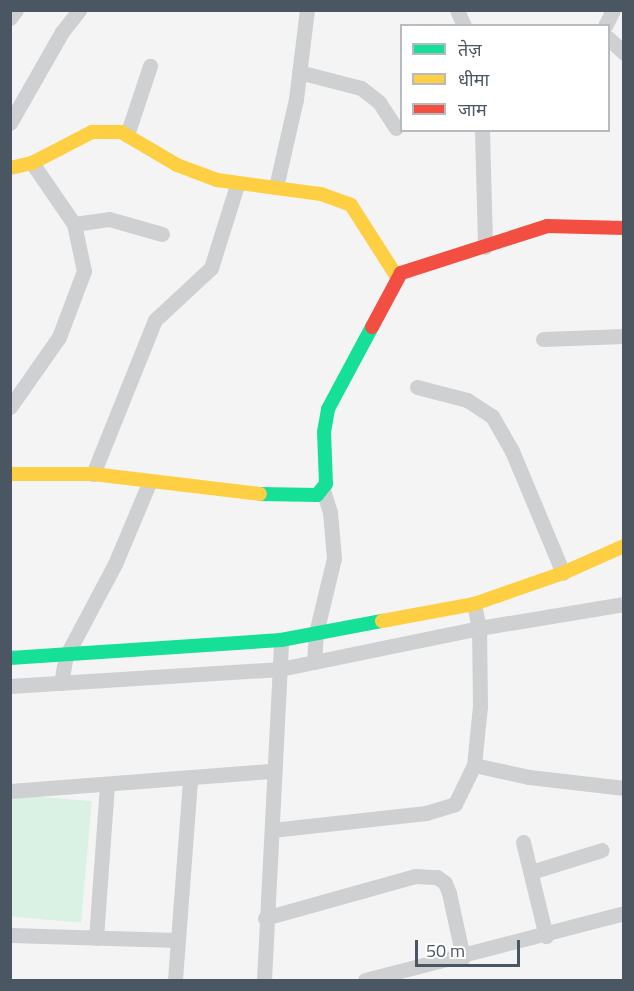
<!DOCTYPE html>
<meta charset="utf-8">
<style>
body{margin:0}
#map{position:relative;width:634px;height:991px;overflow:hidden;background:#f4f4f4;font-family:"Titillium Web","Noto Sans Devanagari",sans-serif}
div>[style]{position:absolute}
.green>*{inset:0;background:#d9f2e3;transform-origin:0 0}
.street>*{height:15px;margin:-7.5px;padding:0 7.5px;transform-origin:7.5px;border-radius:7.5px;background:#ced0d2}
.fast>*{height:14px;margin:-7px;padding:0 7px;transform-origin:7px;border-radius:7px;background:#16e098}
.slow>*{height:14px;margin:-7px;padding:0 7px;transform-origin:7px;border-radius:7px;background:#ffcf43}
.jam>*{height:14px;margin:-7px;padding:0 7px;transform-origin:7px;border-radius:7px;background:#f24e42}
span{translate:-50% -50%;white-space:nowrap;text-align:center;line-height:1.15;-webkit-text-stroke:5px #fff;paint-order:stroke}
.frame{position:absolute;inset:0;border:12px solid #4a5661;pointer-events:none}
.legend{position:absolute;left:400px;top:24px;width:210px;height:108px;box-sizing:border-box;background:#fff;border:2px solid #b7bbc0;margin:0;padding:8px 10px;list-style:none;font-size:18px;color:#4a5661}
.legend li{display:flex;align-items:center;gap:12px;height:30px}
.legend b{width:30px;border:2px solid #b7bbc0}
.scale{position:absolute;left:415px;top:940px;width:105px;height:27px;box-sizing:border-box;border:3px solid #4a5661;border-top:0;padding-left:8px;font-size:18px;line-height:21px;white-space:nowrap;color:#4a5661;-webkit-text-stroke:4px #fff;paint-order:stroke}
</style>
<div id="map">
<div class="green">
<i style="left:10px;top:794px;width:82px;height:122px;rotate:5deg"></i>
</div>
<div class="street">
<i style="left:457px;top:10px;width:17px;rotate:66deg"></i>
<i style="left:10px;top:18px;width:10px;rotate:-53deg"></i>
<i style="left:605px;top:26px;width:18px;rotate:-63deg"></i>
<i style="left:608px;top:38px;width:22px;rotate:43deg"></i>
<i style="left:299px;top:72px;width:64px;rotate:14.5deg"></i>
<i style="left:361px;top:88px;width:23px;rotate:38deg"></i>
<i style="left:379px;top:102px;width:31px;rotate:57deg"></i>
<i style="left:10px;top:123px;width:105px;rotate:-60.3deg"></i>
<i style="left:62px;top:32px;width:28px;rotate:-52deg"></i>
<i style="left:482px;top:130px;width:117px;rotate:88.5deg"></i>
<i style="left:127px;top:135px;width:73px;rotate:-71.6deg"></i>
<i style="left:276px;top:187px;width:90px;rotate:-77.2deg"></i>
<i style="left:296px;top:99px;width:90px;rotate:-83deg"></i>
<i style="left:74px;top:224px;width:35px;rotate:-8deg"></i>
<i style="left:109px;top:219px;width:55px;rotate:15.8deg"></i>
<i style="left:543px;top:339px;width:81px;rotate:-2.1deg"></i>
<i style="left:417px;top:387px;width:52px;rotate:14.6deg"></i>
<i style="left:467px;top:400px;width:30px;rotate:33deg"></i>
<i style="left:492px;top:416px;width:40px;rotate:60.3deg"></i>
<i style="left:512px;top:451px;width:132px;rotate:67.3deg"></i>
<i style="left:10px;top:407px;width:85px;rotate:-55deg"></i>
<i style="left:59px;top:337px;width:71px;rotate:-69.3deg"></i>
<i style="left:84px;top:271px;width:48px;rotate:-102deg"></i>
<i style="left:74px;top:224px;width:74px;rotate:-124.5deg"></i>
<i style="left:93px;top:474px;width:166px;rotate:-68.1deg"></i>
<i style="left:155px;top:320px;width:76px;rotate:-42.9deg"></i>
<i style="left:211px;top:268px;width:87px;rotate:-72.6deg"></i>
<i style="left:314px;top:662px;width:29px;rotate:-86deg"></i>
<i style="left:316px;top:633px;width:77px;rotate:-76.5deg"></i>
<i style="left:334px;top:558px;width:46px;rotate:-95deg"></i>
<i style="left:330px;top:512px;width:23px;rotate:-108deg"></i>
<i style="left:61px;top:683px;width:27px;rotate:-80deg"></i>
<i style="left:66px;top:656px;width:104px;rotate:-62deg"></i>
<i style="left:115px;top:564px;width:88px;rotate:-67.2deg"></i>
<i style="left:10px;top:686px;width:271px;rotate:-3.6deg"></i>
<i style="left:280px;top:669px;width:203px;rotate:-11.6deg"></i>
<i style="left:479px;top:628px;width:147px;rotate:-9.4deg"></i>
<i style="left:474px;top:765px;width:56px;rotate:12.3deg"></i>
<i style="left:529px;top:777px;width:96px;rotate:6.6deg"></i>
<i style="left:10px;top:791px;width:263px;rotate:-4.4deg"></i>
<i style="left:272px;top:830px;width:155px;rotate:-6.3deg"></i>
<i style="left:426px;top:813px;width:30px;rotate:-17deg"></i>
<i style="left:455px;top:804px;width:43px;rotate:-64deg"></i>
<i style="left:474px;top:765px;width:59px;rotate:-84.2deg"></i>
<i style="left:480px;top:706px;width:78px;rotate:-90.7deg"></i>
<i style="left:479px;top:628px;width:25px;rotate:-102deg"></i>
<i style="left:523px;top:842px;width:97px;rotate:76.3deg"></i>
<i style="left:531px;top:872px;width:74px;rotate:-17.2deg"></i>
<i style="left:265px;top:918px;width:156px;rotate:-15.6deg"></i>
<i style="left:415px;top:876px;width:22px;rotate:3deg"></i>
<i style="left:437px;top:877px;width:10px;rotate:37deg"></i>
<i style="left:445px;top:883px;width:11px;rotate:68deg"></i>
<i style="left:449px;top:893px;width:66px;rotate:77.7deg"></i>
<i style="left:10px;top:935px;width:167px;rotate:1.7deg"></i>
<i style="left:96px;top:938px;width:152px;rotate:-85.9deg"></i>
<i style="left:175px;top:980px;width:202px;rotate:-85.7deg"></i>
<i style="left:264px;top:980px;width:340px;rotate:-87.1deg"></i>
<i style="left:365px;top:980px;width:268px;rotate:-14.5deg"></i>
</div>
<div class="fast">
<i style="left:260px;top:494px;width:57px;rotate:1deg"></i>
<i style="left:317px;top:495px;width:14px;rotate:-51deg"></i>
<i style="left:326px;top:484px;width:52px;rotate:-92.2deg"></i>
<i style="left:324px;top:432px;width:23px;rotate:-80deg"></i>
<i style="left:328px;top:409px;width:93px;rotate:-61.8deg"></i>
<i style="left:10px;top:658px;width:272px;rotate:-3.8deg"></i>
<i style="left:281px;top:640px;width:103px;rotate:-10.7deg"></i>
</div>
<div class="slow">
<i style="left:10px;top:168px;width:23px;rotate:-13deg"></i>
<i style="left:32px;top:163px;width:68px;rotate:-27.3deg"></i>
<i style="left:92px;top:132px;width:29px"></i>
<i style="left:121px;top:132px;width:65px;rotate:30.5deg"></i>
<i style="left:177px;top:165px;width:43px;rotate:20.6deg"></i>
<i style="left:217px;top:180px;width:105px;rotate:7.7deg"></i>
<i style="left:321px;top:194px;width:32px;rotate:20deg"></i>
<i style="left:351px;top:205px;width:85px;rotate:57.4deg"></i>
<i style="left:10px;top:474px;width:83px"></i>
<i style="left:93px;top:474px;width:168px;rotate:6.8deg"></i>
<i style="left:382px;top:621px;width:94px;rotate:-10.5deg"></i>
<i style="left:474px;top:604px;width:94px;rotate:-19.2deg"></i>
<i style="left:563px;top:573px;width:67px;rotate:-23.9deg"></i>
</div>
<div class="jam">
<i style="left:372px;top:327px;width:61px;rotate:-61.8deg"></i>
<i style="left:401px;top:273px;width:153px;rotate:-17.8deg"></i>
<i style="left:547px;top:226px;width:77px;rotate:1.5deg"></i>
</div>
<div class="frame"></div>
<ul class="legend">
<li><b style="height:8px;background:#16e098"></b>तेज़</li>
<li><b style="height:8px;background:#ffcf43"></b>धीमा</li>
<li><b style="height:8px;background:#f24e42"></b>जाम</li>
</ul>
<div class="scale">50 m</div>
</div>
